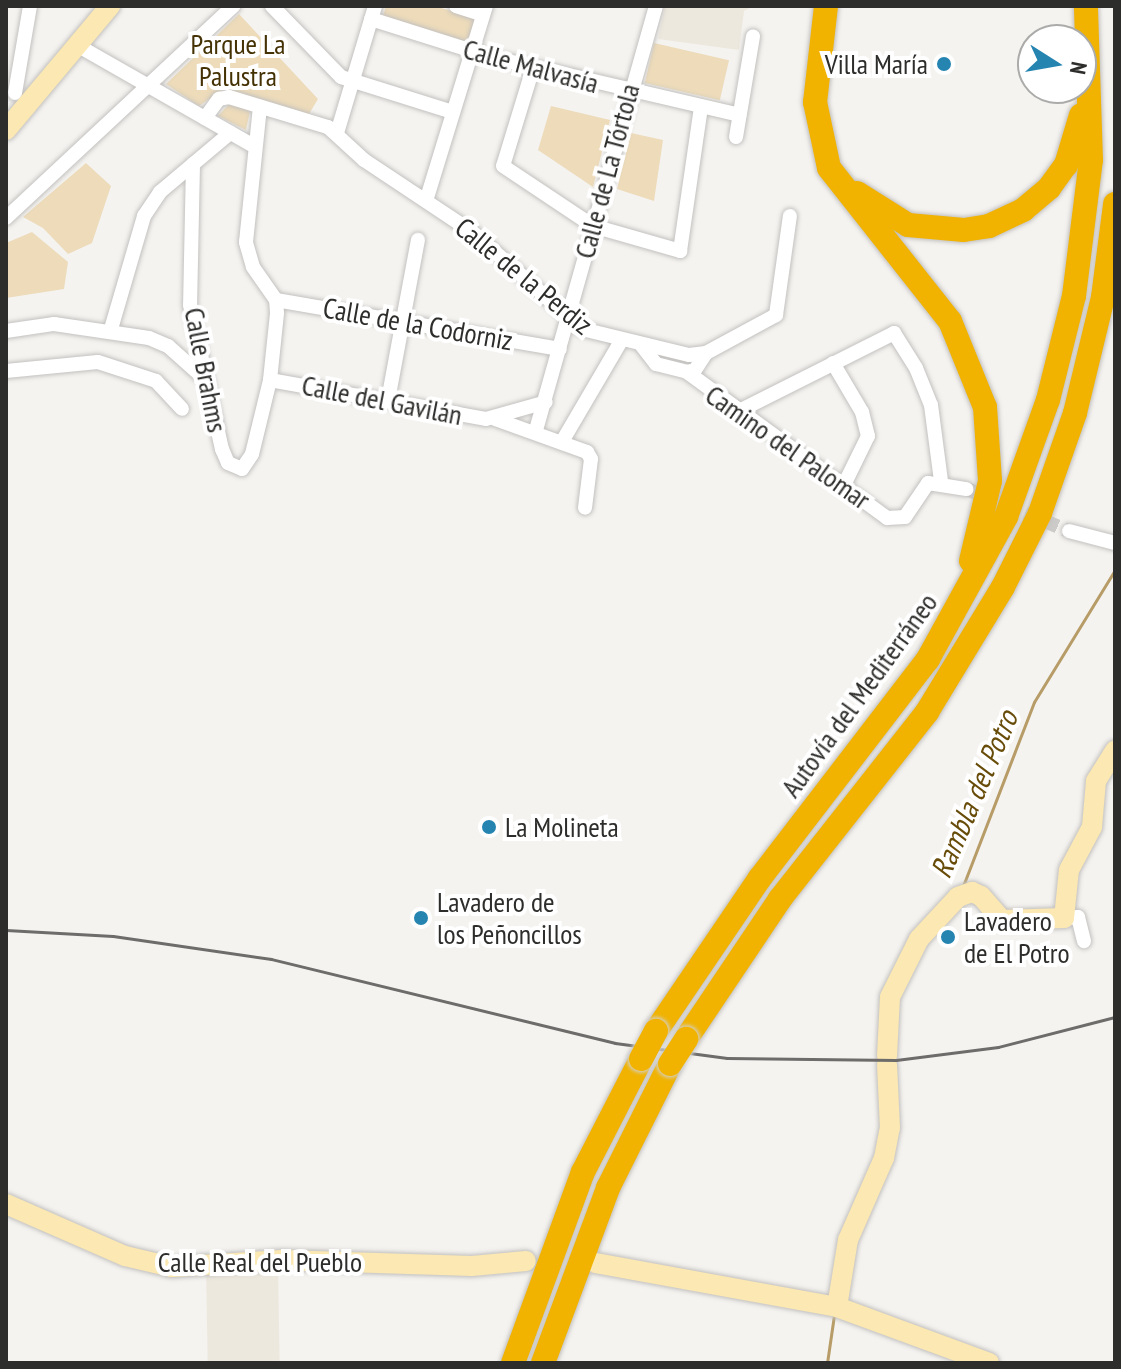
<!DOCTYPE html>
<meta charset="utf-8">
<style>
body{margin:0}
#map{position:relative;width:1121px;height:1369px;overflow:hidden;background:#f4f3f0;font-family:"PT Sans Narrow",sans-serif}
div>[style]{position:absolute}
.built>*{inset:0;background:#ede8de;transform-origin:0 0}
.green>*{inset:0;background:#eddbba;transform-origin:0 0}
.stream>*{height:3px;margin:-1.5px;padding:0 1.5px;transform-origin:1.5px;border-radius:1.5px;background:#b79c67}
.street-tunnel>*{height:14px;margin-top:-7px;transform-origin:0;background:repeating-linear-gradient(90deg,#cccbc9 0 14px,transparent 0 21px)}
.roads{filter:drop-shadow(0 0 2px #c3c1bf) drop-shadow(0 0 2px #c3c1bf)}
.street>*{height:14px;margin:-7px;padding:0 7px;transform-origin:7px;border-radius:7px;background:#fff}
.secondary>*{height:20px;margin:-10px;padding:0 10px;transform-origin:10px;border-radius:10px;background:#fbe8b2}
.highway>*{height:24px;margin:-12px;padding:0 12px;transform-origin:12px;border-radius:12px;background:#f1b300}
.rail>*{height:3px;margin:-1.5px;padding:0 1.5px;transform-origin:1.5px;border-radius:1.5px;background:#6d6c6a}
.bridges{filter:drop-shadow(0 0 2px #d1d1d0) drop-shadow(0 0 2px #d1d1d0)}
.highway-bridge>*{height:24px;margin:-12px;padding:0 12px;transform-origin:12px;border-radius:12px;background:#f1b300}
.dots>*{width:22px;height:22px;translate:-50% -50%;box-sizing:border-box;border:4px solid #fff;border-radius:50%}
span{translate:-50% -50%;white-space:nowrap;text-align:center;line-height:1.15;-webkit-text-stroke:8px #fff;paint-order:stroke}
.park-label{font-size:28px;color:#443104}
.poi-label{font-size:28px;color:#2d2d2b}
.right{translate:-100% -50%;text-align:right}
.left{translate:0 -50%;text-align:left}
.street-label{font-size:28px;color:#2d2d2b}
.water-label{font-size:30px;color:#684c09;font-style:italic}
.frame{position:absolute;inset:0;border:8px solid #2d2d2b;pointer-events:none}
.north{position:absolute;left:1017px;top:24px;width:80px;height:80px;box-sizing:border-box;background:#fff;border:2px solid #ababaa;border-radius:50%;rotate:101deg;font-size:22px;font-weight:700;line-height:32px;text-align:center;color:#2d2d2b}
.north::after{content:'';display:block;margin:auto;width:28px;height:36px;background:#2584b0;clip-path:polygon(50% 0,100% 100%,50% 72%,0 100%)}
</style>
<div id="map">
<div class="built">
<i style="clip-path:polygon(665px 6px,754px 6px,744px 11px,739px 50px,658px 39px)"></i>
<i style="left:278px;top:1267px;width:96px;height:72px;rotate:89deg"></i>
</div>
<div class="green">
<i style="clip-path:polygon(386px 6px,435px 6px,477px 19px,470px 43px,383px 16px)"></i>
<i style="clip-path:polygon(239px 14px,318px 99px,309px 114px,224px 89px,199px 106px,166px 84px)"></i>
<i style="left:654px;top:43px;width:77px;height:41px;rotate:13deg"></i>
<i style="clip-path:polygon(230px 103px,250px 111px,246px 130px,218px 116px)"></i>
<i style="clip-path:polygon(551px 106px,610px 120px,593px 187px,538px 150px)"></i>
<i style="clip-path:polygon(631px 133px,663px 140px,654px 201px,617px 189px)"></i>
<i style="clip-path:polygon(86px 163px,111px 186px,92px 243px,68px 254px,43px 228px,23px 217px)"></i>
<i style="clip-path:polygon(32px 232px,68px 262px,64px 289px,6px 298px,6px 243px)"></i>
</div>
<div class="stream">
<i style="left:963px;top:886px;width:197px;rotate:-68.9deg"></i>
<i style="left:1034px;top:702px;width:155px;rotate:-58.5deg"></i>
<i style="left:827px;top:1363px;width:49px;rotate:-81.7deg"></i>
</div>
<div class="street-tunnel">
<i style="left:967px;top:489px;width:110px;rotate:22.4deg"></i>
</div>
<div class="roads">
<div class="street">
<i style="left:272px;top:6px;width:99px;rotate:45.8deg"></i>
<i style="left:341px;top:77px;width:117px;rotate:17.4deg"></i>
<i style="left:456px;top:6px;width:28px;rotate:18deg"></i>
<i style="left:371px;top:19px;width:130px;rotate:17.5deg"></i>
<i style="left:495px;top:58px;width:251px;rotate:13.1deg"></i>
<i style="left:75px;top:44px;width:204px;rotate:29.7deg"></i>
<i style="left:533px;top:68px;width:102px;rotate:107deg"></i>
<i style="left:503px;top:166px;width:108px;rotate:33.7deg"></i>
<i style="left:593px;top:226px;width:91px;rotate:16deg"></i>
<i style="left:680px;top:251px;width:146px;rotate:-81.7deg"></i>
<i style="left:15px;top:93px;width:88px;rotate:-80.2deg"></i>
<i style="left:205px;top:118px;width:24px;rotate:-54deg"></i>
<i style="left:219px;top:99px;width:10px;rotate:-11deg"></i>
<i style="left:229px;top:97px;width:103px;rotate:16.9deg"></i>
<i style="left:328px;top:127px;width:49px;rotate:42.5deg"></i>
<i style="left:364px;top:160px;width:128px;rotate:33.6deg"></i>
<i style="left:471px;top:231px;width:148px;rotate:41.4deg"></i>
<i style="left:582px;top:329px;width:110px;rotate:13.7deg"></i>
<i style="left:689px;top:355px;width:17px;rotate:-7deg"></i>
<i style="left:706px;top:353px;width:80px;rotate:-28.5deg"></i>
<i style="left:776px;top:315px;width:100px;rotate:-82deg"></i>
<i style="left:337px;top:133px;width:133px;rotate:-73.3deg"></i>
<i style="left:736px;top:137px;width:102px;rotate:-80.4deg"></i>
<i style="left:193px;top:164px;width:141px;rotate:91.2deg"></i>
<i style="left:190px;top:305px;width:148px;rotate:77.5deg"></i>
<i style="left:222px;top:449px;width:15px;rotate:67deg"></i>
<i style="left:228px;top:463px;width:15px;rotate:23deg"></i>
<i style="left:242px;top:469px;width:18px;rotate:-56deg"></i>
<i style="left:252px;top:454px;width:76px;rotate:-76.3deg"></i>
<i style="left:270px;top:380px;width:67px;rotate:-84deg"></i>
<i style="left:277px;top:313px;width:13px;rotate:-94deg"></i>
<i style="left:276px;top:300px;width:40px;rotate:-124.9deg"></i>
<i style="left:253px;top:267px;width:26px;rotate:-106deg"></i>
<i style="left:246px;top:242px;width:136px;rotate:-84.1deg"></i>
<i style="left:426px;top:201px;width:204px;rotate:-72.9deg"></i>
<i style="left:6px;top:218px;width:311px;rotate:-43deg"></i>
<i style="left:276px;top:300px;width:288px;rotate:9.8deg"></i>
<i style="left:111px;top:329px;width:118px;rotate:-73.7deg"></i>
<i style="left:144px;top:216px;width:29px;rotate:-56deg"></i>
<i style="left:160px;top:192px;width:92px;rotate:-40.1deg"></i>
<i style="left:6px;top:331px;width:49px;rotate:-8.3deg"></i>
<i style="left:54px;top:324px;width:96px;rotate:8.4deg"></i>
<i style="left:149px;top:338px;width:21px;rotate:23deg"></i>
<i style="left:168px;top:346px;width:51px;rotate:41.8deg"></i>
<i style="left:642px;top:346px;width:23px;rotate:52deg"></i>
<i style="left:656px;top:364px;width:32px;rotate:14deg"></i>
<i style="left:687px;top:372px;width:8px;rotate:-14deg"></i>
<i style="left:695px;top:370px;width:20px;rotate:-57deg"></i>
<i style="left:833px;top:363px;width:57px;rotate:59.4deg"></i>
<i style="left:862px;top:412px;width:25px;rotate:76deg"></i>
<i style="left:868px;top:436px;width:57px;rotate:116.1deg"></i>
<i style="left:6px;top:371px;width:92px;rotate:-5.6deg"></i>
<i style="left:98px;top:362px;width:61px;rotate:18.1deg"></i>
<i style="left:156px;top:381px;width:38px;rotate:47deg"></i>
<i style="left:687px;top:372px;width:248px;rotate:36.1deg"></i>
<i style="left:887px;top:518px;width:18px;rotate:-3deg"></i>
<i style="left:905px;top:517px;width:41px;rotate:-55.9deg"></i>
<i style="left:928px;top:483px;width:39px;rotate:9deg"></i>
<i style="left:270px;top:380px;width:219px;rotate:10.2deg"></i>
<i style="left:486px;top:419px;width:62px;rotate:-15.8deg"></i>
<i style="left:388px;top:400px;width:163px;rotate:-79.4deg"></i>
<i style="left:737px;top:412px;width:176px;rotate:-26.7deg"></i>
<i style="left:894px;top:333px;width:41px;rotate:57.8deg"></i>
<i style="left:916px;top:368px;width:40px;rotate:68deg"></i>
<i style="left:931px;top:405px;width:77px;rotate:82.5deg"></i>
<i style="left:495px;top:419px;width:98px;rotate:19.7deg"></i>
<i style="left:587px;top:452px;width:8px;rotate:60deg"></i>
<i style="left:591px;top:459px;width:49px;rotate:97deg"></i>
<i style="left:536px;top:430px;width:441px;rotate:-74.2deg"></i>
<i style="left:563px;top:440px;width:115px;rotate:-59.6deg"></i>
<i style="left:1069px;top:531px;width:48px;rotate:14.6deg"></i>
<i style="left:1064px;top:918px;width:14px;rotate:-4deg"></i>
<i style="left:1078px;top:917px;width:25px;rotate:76deg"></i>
</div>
<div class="secondary">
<i style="left:6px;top:130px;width:162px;rotate:-50deg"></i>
<i style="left:887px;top:1056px;width:59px;rotate:-87.1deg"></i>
<i style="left:890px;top:997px;width:65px;rotate:-63.4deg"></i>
<i style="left:919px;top:939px;width:57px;rotate:-47.1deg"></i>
<i style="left:958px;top:897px;width:15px;rotate:-20deg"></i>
<i style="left:972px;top:892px;width:10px;rotate:24deg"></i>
<i style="left:981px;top:896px;width:32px;rotate:49deg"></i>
<i style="left:1002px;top:920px;width:62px;rotate:-1.8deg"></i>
<i style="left:1064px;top:918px;width:48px;rotate:-84.1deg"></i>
<i style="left:1069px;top:870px;width:49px;rotate:-61.9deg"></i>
<i style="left:1092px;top:827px;width:46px;rotate:-85deg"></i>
<i style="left:1096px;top:781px;width:36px;rotate:-58deg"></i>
<i style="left:6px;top:1204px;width:130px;rotate:23.6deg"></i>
<i style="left:125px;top:1256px;width:48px;rotate:13.2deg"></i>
<i style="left:172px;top:1267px;width:110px;rotate:-3.6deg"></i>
<i style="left:282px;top:1260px;width:190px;rotate:1.8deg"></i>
<i style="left:472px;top:1266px;width:54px;rotate:-5.3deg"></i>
<i style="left:595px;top:1263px;width:246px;rotate:10.3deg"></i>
<i style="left:837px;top:1307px;width:162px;rotate:20.2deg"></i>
<i style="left:837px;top:1307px;width:68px;rotate:-80.7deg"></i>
<i style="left:848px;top:1240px;width:90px;rotate:-66.3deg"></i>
<i style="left:884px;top:1158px;width:31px;rotate:-79deg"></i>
<i style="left:890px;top:1128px;width:63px;rotate:-92.7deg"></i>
</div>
<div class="highway">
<i style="left:826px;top:6px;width:97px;rotate:96.5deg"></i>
<i style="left:815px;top:102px;width:67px;rotate:78deg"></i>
<i style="left:829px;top:168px;width:195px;rotate:51.7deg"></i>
<i style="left:950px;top:321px;width:93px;rotate:67.9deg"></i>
<i style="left:985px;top:407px;width:74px;rotate:86.1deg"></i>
<i style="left:990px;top:481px;width:82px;rotate:103.4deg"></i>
<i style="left:857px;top:193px;width:60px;rotate:32.1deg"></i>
<i style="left:908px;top:225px;width:56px;rotate:5.1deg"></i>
<i style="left:964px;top:230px;width:25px;rotate:-9deg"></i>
<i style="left:989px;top:226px;width:38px;rotate:-25deg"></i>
<i style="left:1023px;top:210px;width:34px;rotate:-40deg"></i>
<i style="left:1049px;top:188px;width:29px;rotate:-54deg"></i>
<i style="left:1066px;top:165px;width:52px;rotate:-73.3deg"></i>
<i style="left:656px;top:1031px;width:185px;rotate:-55.8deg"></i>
<i style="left:760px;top:878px;width:276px;rotate:-52.5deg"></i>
<i style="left:928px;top:659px;width:162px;rotate:-61.2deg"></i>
<i style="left:1006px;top:517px;width:124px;rotate:-70.3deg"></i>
<i style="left:1048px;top:400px;width:107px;rotate:-76deg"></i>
<i style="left:1074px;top:296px;width:137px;rotate:-82.9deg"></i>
<i style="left:1091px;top:160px;width:154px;rotate:-91.9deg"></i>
<i style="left:686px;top:1039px;width:169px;rotate:-56.1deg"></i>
<i style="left:780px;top:899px;width:238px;rotate:-51.8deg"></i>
<i style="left:927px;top:712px;width:146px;rotate:-58.7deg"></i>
<i style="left:1003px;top:587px;width:83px;rotate:-63.4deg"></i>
<i style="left:1040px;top:513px;width:106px;rotate:-70.7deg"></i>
<i style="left:1075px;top:413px;width:119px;rotate:-76.4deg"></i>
<i style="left:1103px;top:297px;width:94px;rotate:-82.6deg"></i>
<i style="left:513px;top:1363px;width:203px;rotate:-69.9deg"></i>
<i style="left:583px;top:1172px;width:127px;rotate:-62.8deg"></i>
<i style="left:543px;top:1363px;width:187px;rotate:-69.6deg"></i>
<i style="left:608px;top:1188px;width:139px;rotate:-63.4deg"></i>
</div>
</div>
<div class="rail">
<i style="left:6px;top:930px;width:107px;rotate:3.2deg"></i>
<i style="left:113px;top:936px;width:160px;rotate:8.3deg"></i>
<i style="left:271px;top:959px;width:354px;rotate:13.7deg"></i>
<i style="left:615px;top:1043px;width:113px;rotate:7.6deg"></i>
<i style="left:727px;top:1058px;width:169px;rotate:0.7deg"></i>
<i style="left:896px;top:1060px;width:103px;rotate:-7.3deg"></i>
<i style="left:998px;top:1047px;width:121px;rotate:-14.4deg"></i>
</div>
<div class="bridges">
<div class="highway-bridge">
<i style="left:641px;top:1059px;width:32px;rotate:-62deg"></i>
<i style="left:670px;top:1064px;width:30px;rotate:-57deg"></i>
</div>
</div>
<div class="dots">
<i style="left:944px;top:64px;background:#2584b0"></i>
<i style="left:489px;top:827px;background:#2584b0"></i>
<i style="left:421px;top:918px;background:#2584b0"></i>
<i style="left:948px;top:937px;background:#2584b0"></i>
</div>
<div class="park-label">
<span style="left:238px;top:60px">Parque La<br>Palustra</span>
</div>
<div class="poi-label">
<span class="right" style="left:928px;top:64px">Villa María</span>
<span class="left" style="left:505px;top:827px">La Molineta</span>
<span class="left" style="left:437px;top:918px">Lavadero de<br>los Peñoncillos</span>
<span class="left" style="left:964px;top:937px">Lavadero<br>de El Potro</span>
</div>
<div class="street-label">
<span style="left:531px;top:66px;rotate:15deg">Calle Malvasía</span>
<span style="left:607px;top:171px;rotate:-75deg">Calle de La Tórtola</span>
<span style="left:524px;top:276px;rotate:39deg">Calle de la Perdiz</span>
<span style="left:418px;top:324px;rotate:10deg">Calle de la Codorniz</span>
<span style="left:206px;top:370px;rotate:79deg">Calle Brahms</span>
<span style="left:382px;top:400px;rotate:11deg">Calle del Gavilán</span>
<span style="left:788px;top:447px;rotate:35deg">Camino del Palomar</span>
<span style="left:859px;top:695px;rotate:-54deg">Autovía del Mediterráneo</span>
<span style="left:260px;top:1262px">Calle Real del Pueblo</span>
</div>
<div class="water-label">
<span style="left:974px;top:794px;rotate:-67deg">Rambla del Potro</span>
</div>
<div class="frame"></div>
<div class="north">N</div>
</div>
